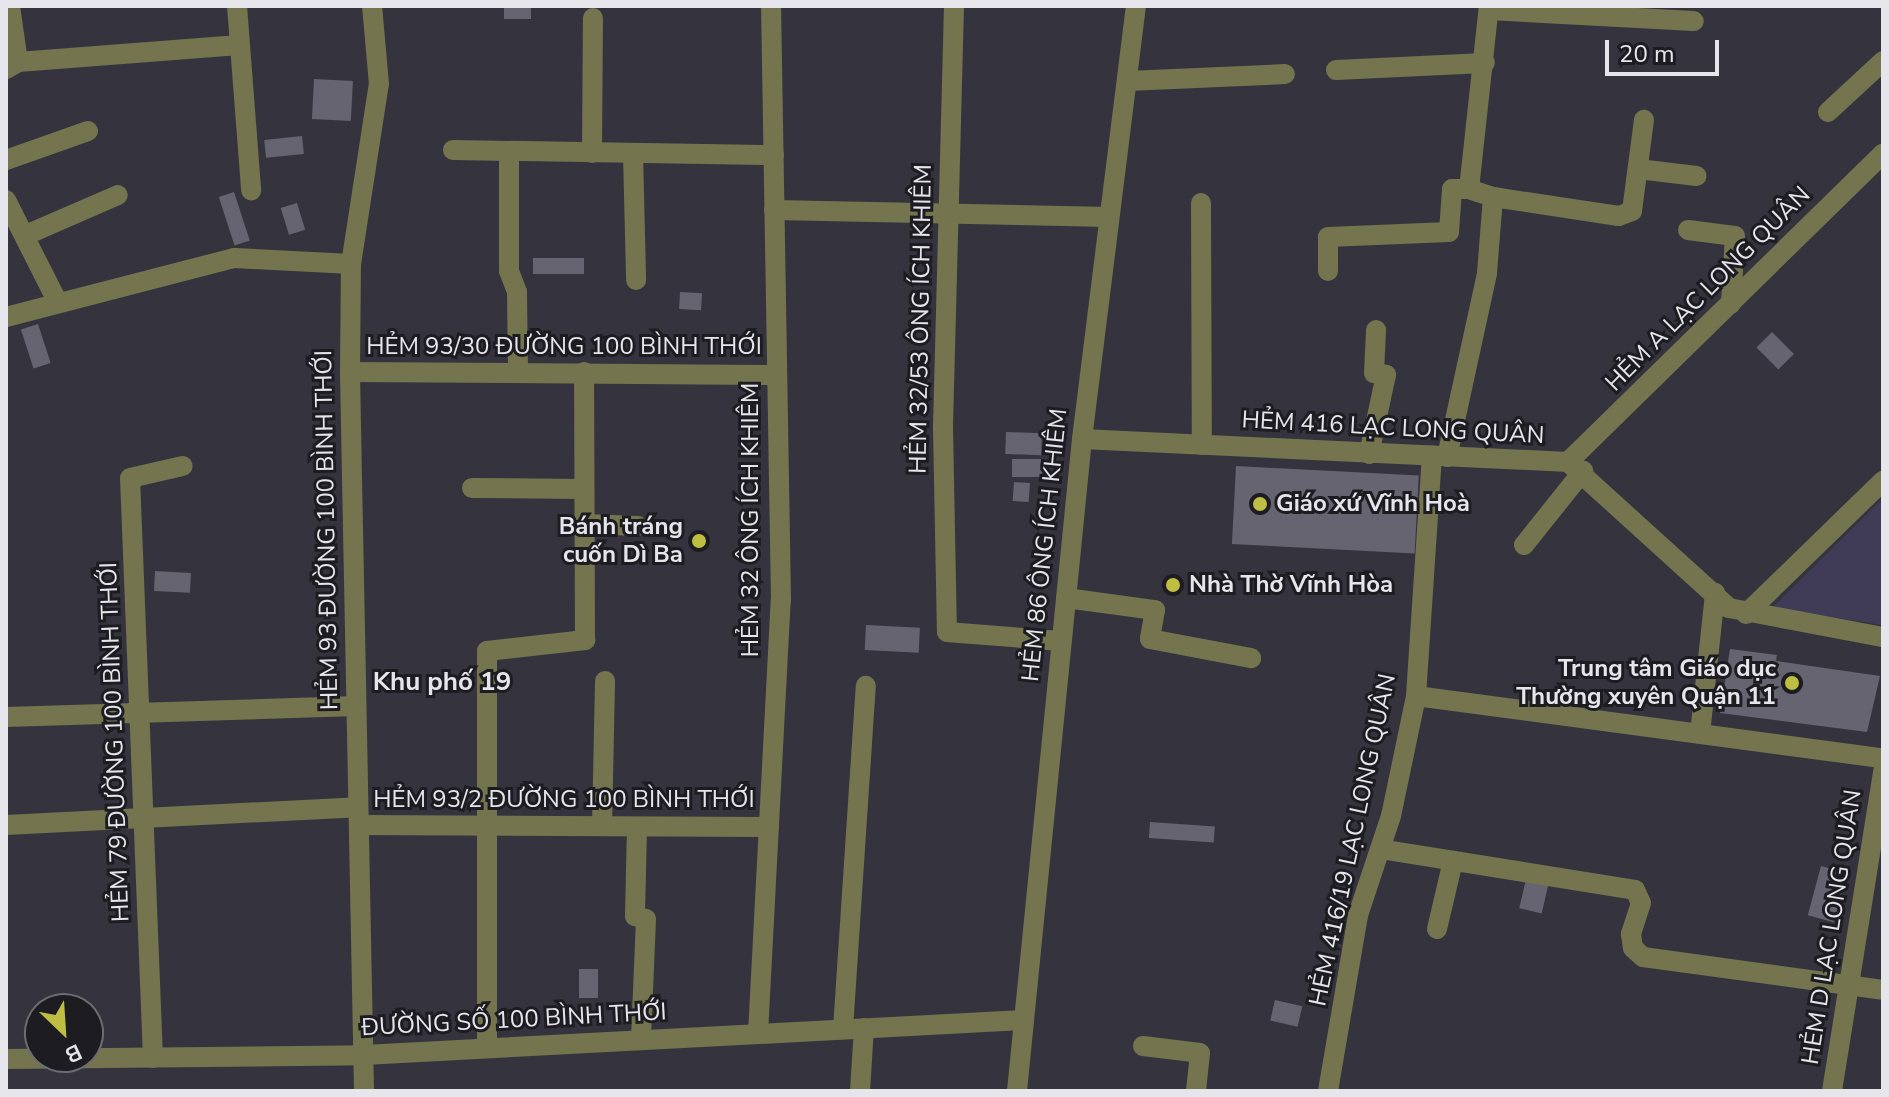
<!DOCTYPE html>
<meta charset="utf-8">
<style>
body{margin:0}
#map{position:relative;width:1889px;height:1097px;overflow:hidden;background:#35343e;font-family:"Nunito Sans",sans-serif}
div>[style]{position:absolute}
.green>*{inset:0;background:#403b57}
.building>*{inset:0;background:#656470;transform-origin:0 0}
.minor>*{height:20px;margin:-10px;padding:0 10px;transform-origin:10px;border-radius:10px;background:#74754f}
.dots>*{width:22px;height:22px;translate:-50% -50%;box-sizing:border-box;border:4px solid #1c1c21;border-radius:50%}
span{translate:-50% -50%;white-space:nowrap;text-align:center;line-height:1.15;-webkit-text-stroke:6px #1c1c21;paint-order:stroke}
.street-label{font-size:24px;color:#e6e5ec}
.poi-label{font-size:24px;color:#e6e5ec;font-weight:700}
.left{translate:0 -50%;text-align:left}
.right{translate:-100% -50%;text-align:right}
.neighbourhood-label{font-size:26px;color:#e6e5ec;font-weight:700}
.frame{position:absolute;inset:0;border:8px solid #e6e5ec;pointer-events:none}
.north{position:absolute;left:24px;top:993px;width:80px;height:80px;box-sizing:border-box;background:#1c1c21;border:2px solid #6d6c72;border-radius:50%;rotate:155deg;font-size:22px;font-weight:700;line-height:32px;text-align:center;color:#e6e5ec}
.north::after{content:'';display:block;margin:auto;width:28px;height:36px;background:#bebe42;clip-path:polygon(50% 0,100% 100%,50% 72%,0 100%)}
.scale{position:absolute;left:1605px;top:40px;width:114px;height:36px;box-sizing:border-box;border:4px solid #e6e5ec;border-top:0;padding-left:10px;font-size:24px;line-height:28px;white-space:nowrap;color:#e6e5ec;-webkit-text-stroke:6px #1c1c21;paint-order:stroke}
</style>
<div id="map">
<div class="green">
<i style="clip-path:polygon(1883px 500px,1883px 625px,1772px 608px,1878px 503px)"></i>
</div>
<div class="building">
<i style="left:504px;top:6px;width:27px;height:13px"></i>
<i style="left:314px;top:79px;width:39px;height:40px;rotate:3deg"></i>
<i style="left:302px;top:136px;width:18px;height:38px;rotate:84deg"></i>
<i style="left:234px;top:192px;width:51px;height:16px;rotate:72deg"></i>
<i style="left:297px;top:203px;width:28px;height:17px;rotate:73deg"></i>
<i style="left:584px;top:258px;width:16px;height:51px;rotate:90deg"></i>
<i style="left:680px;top:292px;width:22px;height:17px;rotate:3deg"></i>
<i style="left:38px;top:324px;width:41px;height:18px;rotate:72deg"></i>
<i style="left:1772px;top:332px;width:31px;height:22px;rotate:45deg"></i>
<i style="left:1006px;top:432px;width:36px;height:22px;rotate:2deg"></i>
<i style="left:1012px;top:459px;width:30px;height:18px"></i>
<i style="left:1236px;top:466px;width:183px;height:78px;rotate:3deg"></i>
<i style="left:1014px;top:482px;width:16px;height:19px;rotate:4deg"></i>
<i style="left:155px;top:571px;width:36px;height:20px;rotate:3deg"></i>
<i style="left:866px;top:625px;width:54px;height:25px;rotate:3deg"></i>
<i style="clip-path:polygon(1730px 649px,1777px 655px,1776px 661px,1880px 676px,1867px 732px,1720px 713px)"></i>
<i style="left:1150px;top:822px;width:65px;height:16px;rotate:4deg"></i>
<i style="left:1821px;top:866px;width:27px;height:51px;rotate:15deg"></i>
<i style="left:1526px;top:879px;width:23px;height:30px;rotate:13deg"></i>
<i style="left:579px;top:969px;width:19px;height:29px"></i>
<i style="left:1275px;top:1000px;width:28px;height:21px;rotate:13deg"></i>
</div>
<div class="minor">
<i style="left:10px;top:6px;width:57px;rotate:81.9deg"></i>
<i style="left:237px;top:6px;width:185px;rotate:85.6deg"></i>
<i style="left:954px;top:6px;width:421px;rotate:91.5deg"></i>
<i style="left:943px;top:427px;width:205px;rotate:88.9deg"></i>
<i style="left:947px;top:632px;width:114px;rotate:4.5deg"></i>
<i style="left:1489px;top:10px;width:205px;rotate:3.1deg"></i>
<i style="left:6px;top:69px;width:14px;rotate:-30deg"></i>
<i style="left:18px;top:62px;width:222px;rotate:-4.4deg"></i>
<i style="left:1336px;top:70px;width:149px;rotate:-2.7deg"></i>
<i style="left:1127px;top:81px;width:158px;rotate:-2.5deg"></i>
<i style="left:1828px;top:112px;width:75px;rotate:-42.8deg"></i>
<i style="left:453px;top:150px;width:321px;rotate:0.9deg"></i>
<i style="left:509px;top:151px;width:120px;rotate:90deg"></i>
<i style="left:509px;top:271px;width:22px;rotate:69deg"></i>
<i style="left:517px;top:292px;width:80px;rotate:89.3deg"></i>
<i style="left:592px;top:153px;width:135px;rotate:-89.6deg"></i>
<i style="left:633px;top:153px;width:127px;rotate:88.6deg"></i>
<i style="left:6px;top:160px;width:87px;rotate:-19.5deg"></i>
<i style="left:1638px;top:169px;width:59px;rotate:6.8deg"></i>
<i style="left:1493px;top:197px;width:127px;rotate:8.6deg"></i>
<i style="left:1619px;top:216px;width:14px;rotate:-21deg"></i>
<i style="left:1632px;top:211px;width:92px;rotate:-82.5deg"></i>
<i style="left:6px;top:200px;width:113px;rotate:63.2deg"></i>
<i style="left:1201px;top:203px;width:242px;rotate:89.8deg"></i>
<i style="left:774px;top:210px;width:335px;rotate:1.2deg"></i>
<i style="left:1688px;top:230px;width:47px;rotate:7.3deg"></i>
<i style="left:1735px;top:236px;width:68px;rotate:93.4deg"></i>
<i style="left:26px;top:235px;width:100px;rotate:-23.5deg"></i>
<i style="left:1328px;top:271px;width:34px;rotate:-90deg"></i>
<i style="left:1328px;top:237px;width:121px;rotate:-2.4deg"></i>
<i style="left:1449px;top:232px;width:43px;rotate:-86deg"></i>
<i style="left:1452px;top:189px;width:17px"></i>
<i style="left:6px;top:317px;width:236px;rotate:-14.5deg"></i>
<i style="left:234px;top:258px;width:117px;rotate:2.9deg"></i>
<i style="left:350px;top:372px;width:427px;rotate:0.4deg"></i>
<i style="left:1082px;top:439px;width:487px;rotate:2.7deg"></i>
<i style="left:1568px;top:462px;width:217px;rotate:42.2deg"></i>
<i style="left:1729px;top:608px;width:157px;rotate:10.7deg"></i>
<i style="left:1369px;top:454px;width:81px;rotate:-77.9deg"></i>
<i style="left:1386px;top:375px;width:12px;rotate:-171deg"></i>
<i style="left:1374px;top:373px;width:43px;rotate:-87.3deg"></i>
<i style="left:1447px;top:457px;width:188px;rotate:-77.7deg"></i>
<i style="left:1487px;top:273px;width:76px;rotate:-85.5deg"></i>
<i style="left:1493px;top:197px;width:25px;rotate:-162deg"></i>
<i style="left:1469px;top:189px;width:184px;rotate:-83.8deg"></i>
<i style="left:1568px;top:462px;width:441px;rotate:-44.4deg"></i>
<i style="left:472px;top:488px;width:112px;rotate:0.5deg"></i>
<i style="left:584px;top:524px;width:54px;rotate:2.1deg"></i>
<i style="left:1524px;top:545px;width:95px;rotate:-51.4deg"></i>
<i style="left:1066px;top:598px;width:90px;rotate:7.7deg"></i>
<i style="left:1155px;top:610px;width:29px;rotate:100deg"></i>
<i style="left:1150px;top:639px;width:103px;rotate:10.7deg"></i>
<i style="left:1746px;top:614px;width:191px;rotate:-44.2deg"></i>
<i style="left:1416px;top:696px;width:471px;rotate:7.6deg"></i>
<i style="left:6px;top:717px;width:350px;rotate:-1.8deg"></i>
<i style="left:1700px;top:734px;width:142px;rotate:-83.9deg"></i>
<i style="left:6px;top:825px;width:352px;rotate:-2.9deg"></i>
<i style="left:359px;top:825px;width:410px;rotate:0.3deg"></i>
<i style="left:602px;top:826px;width:145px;rotate:-88.8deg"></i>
<i style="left:637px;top:827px;width:89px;rotate:91.3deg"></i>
<i style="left:635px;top:916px;width:11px;rotate:15deg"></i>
<i style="left:646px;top:919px;width:121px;rotate:92.4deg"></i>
<i style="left:1380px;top:849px;width:258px;rotate:9.1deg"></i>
<i style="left:1635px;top:890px;width:14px;rotate:65deg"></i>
<i style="left:1641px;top:903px;width:33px;rotate:108deg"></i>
<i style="left:1631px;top:934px;width:14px;rotate:82deg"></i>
<i style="left:1633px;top:948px;width:13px;rotate:42deg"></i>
<i style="left:1643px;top:957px;width:242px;rotate:7.8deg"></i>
<i style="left:1437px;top:929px;width:70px;rotate:-76.8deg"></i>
<i style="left:843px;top:1029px;width:344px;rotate:-86.2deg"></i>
<i style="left:758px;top:1034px;width:435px;rotate:-87deg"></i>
<i style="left:781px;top:600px;width:594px;rotate:-90.96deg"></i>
<i style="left:1143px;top:1046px;width:57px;rotate:7deg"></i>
<i style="left:1200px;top:1053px;width:38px;rotate:96deg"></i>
<i style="left:487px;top:1048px;width:397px;rotate:-90deg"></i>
<i style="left:487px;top:651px;width:99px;rotate:-6.4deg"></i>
<i style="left:585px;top:640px;width:268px;rotate:-90.2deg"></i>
<i style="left:153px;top:1058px;width:580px;rotate:-92.27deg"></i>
<i style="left:130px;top:478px;width:54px;rotate:-12.8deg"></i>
<i style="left:6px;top:1059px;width:358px;rotate:-0.6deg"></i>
<i style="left:364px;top:1055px;width:661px;rotate:-3.04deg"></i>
<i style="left:364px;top:1091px;width:719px;rotate:-91.12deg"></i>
<i style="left:350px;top:372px;width:108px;rotate:-89.5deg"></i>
<i style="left:351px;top:264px;width:182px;rotate:-81.2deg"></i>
<i style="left:379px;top:84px;width:78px;rotate:-95.1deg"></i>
<i style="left:860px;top:1091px;width:63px;rotate:-86.4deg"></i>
<i style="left:1017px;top:1091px;width:655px;rotate:-84.31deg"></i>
<i style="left:1082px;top:439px;width:436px;rotate:-82.9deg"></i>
<i style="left:1328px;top:1091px;width:179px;rotate:-80.3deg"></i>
<i style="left:1358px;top:915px;width:104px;rotate:-71.6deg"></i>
<i style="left:1391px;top:816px;width:123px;rotate:-78.2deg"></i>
<i style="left:1416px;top:696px;width:241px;rotate:-86.2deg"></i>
<i style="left:1832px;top:1091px;width:324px;rotate:-80.9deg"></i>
</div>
<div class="dots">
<i style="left:1260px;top:504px;background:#bebe42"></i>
<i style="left:699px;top:541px;background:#bebe42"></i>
<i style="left:1173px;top:585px;background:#bebe42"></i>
<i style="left:1792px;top:683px;background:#bebe42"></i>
</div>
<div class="street-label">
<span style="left:1708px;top:289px;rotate:-45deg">HẺM A LẠC LONG QUÂN</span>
<span style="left:921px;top:319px;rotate:-89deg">HẺM 32/53 ÔNG ÍCH KHIÊM</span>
<span style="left:564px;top:347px">HẺM 93/30 ĐƯỜNG 100 BÌNH THỚI</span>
<span style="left:1393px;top:428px;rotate:3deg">HẺM 416 LẠC LONG QUÂN</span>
<span style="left:751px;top:520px;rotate:-90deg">HẺM 32 ÔNG ÍCH KHIÊM</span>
<span style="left:327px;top:530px;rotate:-91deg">HẺM 93 ĐƯỜNG 100 BÌNH THỚI</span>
<span style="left:1045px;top:545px;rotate:-84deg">HẺM 86 ÔNG ÍCH KHIÊM</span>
<span style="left:115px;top:742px;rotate:-92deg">HẺM 79 ĐƯỜNG 100 BÌNH THỚI</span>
<span style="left:564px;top:800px">HẺM 93/2 ĐƯỜNG 100 BÌNH THỚI</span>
<span style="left:1353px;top:840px;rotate:-78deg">HẺM 416/19 LẠC LONG QUÂN</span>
<span style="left:1832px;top:927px;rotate:-81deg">HẺM D LẠC LONG QUÂN</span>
<span style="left:514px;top:1020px;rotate:-3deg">ĐƯỜNG SỐ 100 BÌNH THỚI</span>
</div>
<div class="poi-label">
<span class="left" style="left:1276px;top:504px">Giáo xứ Vĩnh Hoà</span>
<span class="right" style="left:683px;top:541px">Bánh tráng<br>cuốn Dì Ba</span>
<span class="left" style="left:1189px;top:585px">Nhà Thờ Vĩnh Hòa</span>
<span class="right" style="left:1776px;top:683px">Trung tâm Giáo dục<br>Thường xuyên Quận 11</span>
</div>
<div class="neighbourhood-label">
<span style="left:442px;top:682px">Khu phố 19</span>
</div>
<div class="frame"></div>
<div class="north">B</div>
<div class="scale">20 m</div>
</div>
